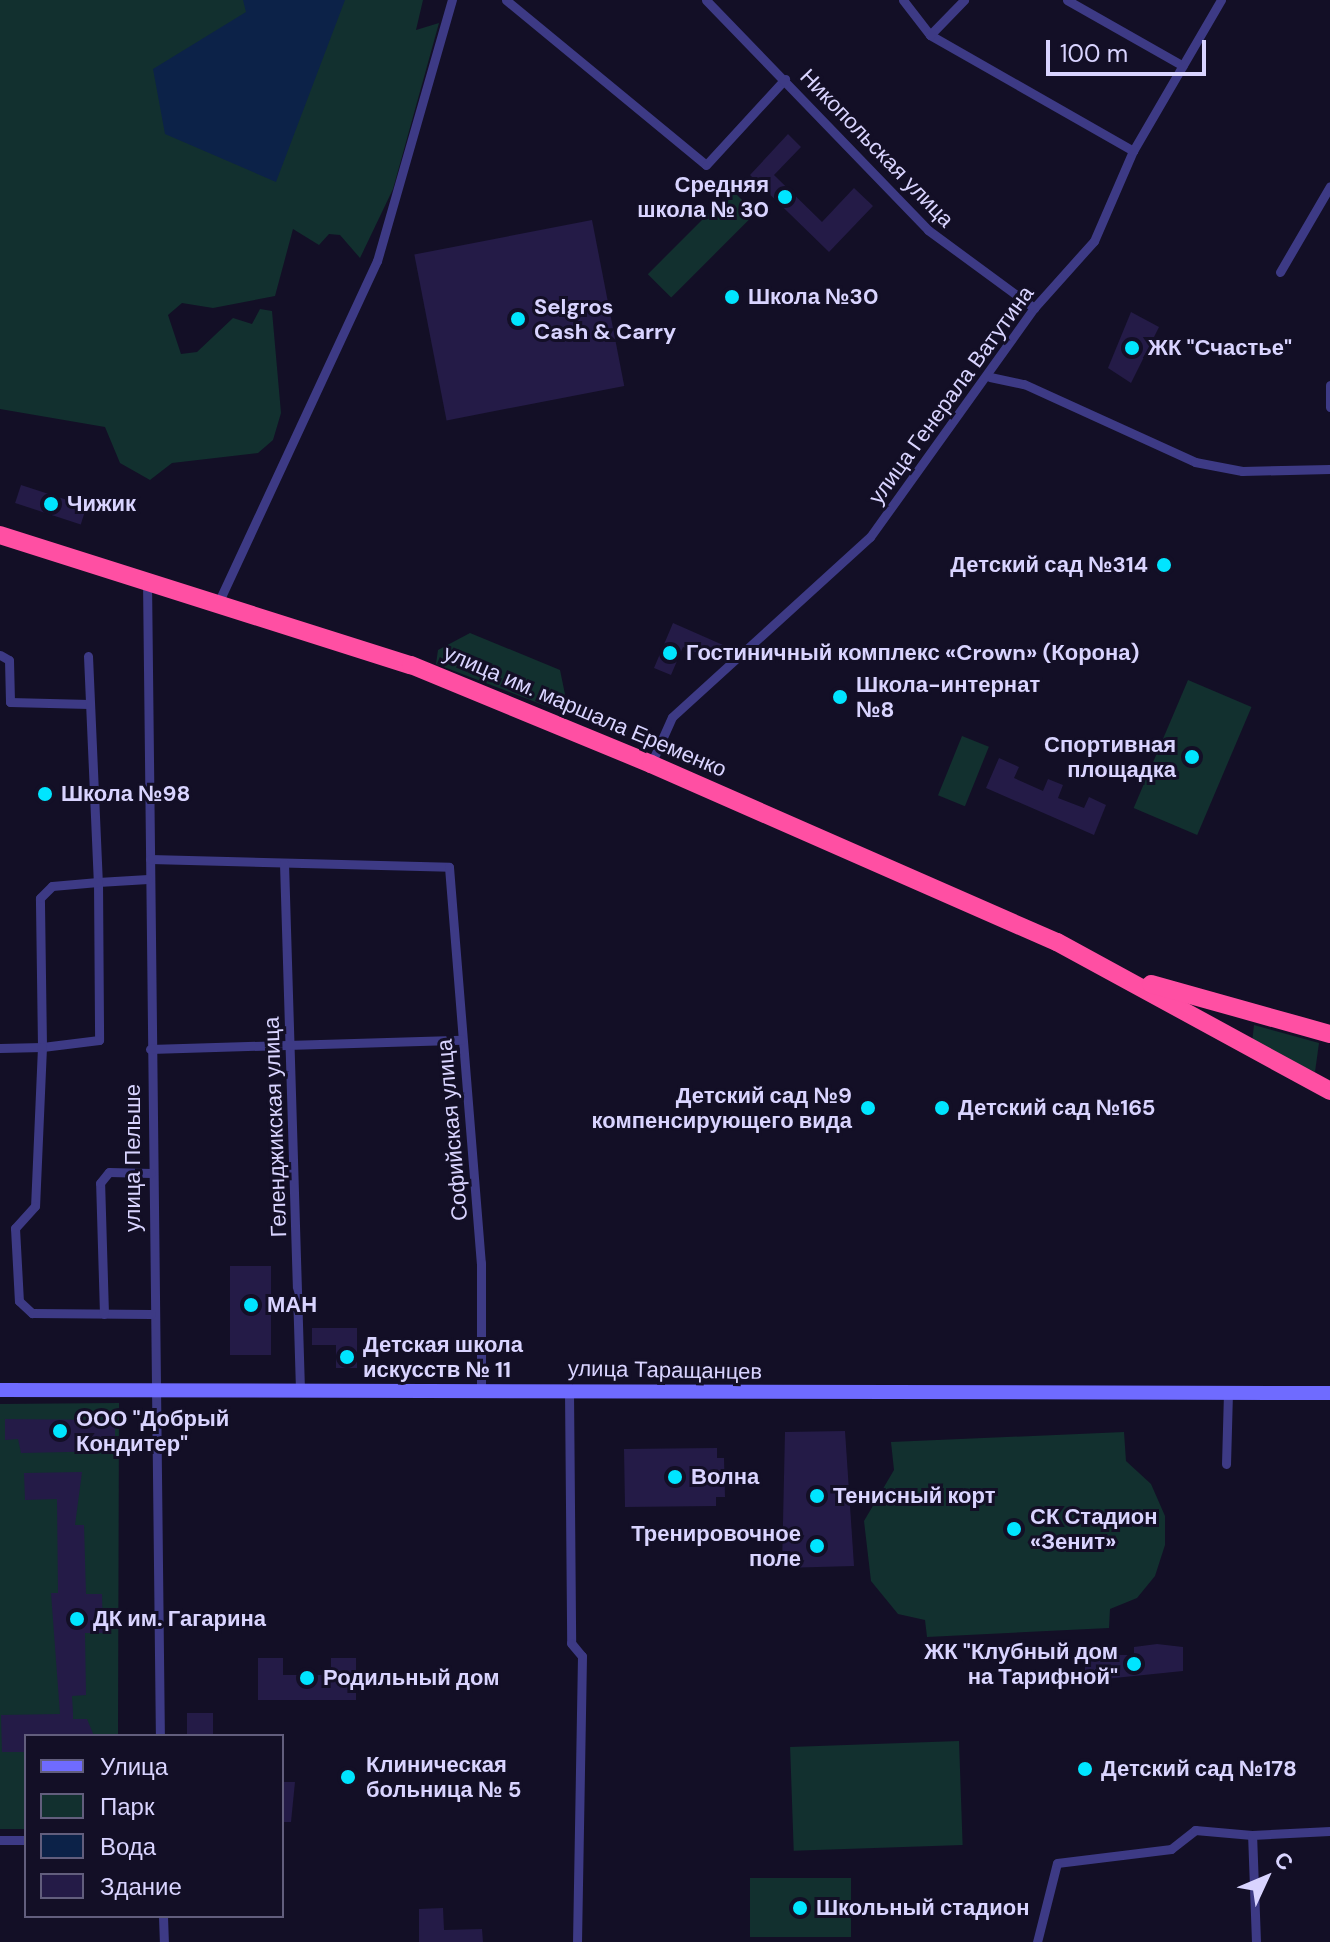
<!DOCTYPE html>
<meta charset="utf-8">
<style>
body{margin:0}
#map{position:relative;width:1330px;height:1942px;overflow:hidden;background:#130f26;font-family:"DM Sans",sans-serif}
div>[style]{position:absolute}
.green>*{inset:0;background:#12302f;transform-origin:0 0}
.water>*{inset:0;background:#0c2248}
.building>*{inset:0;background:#241b47;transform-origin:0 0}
.street>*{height:9px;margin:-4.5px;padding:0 4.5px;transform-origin:4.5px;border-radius:4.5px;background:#3d3a85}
.secondary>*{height:14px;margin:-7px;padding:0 7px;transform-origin:7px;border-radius:7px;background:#6f6bff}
.highway>*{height:18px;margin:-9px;padding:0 9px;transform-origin:9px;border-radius:9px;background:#ff4fa3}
.dots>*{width:22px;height:22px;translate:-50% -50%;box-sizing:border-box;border:4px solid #130f26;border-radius:50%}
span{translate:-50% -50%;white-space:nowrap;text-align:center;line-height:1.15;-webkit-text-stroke:6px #130f26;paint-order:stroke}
.street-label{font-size:22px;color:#d9d4ff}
.poi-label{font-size:22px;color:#d9d4ff;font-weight:700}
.right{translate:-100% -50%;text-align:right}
.left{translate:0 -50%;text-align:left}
.legend{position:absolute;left:24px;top:1734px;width:260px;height:184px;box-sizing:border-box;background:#130f26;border:2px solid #625e7d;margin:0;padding:10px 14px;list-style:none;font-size:24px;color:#d9d4ff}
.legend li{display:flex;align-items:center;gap:16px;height:40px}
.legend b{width:40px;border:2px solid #625e7d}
.north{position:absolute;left:1226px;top:1838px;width:80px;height:80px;-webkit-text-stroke:6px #130f26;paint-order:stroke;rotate:46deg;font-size:22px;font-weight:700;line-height:32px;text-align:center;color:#d9d4ff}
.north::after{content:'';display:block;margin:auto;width:28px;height:36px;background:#d9d4ff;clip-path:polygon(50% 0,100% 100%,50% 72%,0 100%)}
.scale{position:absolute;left:1046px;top:40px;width:160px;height:36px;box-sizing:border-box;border:4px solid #d9d4ff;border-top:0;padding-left:10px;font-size:24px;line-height:28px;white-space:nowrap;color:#d9d4ff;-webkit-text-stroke:6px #130f26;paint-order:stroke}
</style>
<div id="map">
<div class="green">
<i style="clip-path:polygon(0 0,423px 0,416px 30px,439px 23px,393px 189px,360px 258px,340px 235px,329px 234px,319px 245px,293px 229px,275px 296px,213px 308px,182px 303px,168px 315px,181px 354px,197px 352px,233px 318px,252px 324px,260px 309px,272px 311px,281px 413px,273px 440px,258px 453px,172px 463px,150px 480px,120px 463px,105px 427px,0 409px)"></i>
<i style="left:732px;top:190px;width:33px;height:119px;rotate:45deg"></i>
<i style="clip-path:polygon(470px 633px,560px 670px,567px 704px,559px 711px,436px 664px,438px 650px)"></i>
<i style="left:1188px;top:680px;width:69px;height:139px;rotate:23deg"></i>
<i style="left:962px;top:736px;width:29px;height:64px;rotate:22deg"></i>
<i style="clip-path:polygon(1254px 1025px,1319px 1043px,1315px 1072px,1252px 1043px)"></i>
<i style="clip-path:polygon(119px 1403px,118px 1736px,26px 1736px,26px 1829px,0 1829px,0 1404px)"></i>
<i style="clip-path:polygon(1124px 1432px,1126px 1461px,1151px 1484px,1165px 1516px,1165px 1545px,1155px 1576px,1137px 1598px,1110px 1609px,1109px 1628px,927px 1637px,925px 1620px,898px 1614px,871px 1581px,864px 1521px,894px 1470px,891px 1442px)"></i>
<i style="left:959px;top:1741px;width:104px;height:169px;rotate:88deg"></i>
<i style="left:851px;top:1878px;width:59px;height:101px;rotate:90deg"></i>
</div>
<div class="water">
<i style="clip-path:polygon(243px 0,345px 0,276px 182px,165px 134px,153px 69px,246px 12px)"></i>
</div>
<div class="building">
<i style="clip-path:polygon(788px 134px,801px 147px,774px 175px,822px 222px,854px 188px,873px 206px,829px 252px,750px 175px)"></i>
<i style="left:592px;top:220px;width:169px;height:181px;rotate:79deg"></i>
<i style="clip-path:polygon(1131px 312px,1159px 327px,1131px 383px,1108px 368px)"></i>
<i style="left:21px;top:485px;width:69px;height:19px;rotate:18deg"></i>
<i style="clip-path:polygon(673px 623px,723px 645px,710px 658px,683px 647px,671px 675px,654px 668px)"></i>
<i style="clip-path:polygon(999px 758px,1019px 767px,1014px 778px,1043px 791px,1048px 779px,1063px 785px,1058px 798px,1084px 808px,1089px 797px,1106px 805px,1094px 835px,986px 788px)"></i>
<i style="left:230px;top:1266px;width:41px;height:89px"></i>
<i style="clip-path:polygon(312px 1328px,357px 1328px,357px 1368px,336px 1368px,336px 1345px,312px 1345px)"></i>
<i style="clip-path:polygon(5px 1419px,115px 1420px,115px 1451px,21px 1453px,18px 1439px,5px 1440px)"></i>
<i style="clip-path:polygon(845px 1431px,854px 1566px,782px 1568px,785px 1432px)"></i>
<i style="clip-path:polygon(717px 1448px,717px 1458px,724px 1458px,725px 1497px,716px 1497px,716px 1506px,625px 1507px,624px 1449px)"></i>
<i style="clip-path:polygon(82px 1472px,75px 1525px,84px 1525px,86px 1594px,102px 1594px,103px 1633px,85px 1633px,86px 1695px,72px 1696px,73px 1713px,73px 1719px,87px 1719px,94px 1736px,26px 1736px,26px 1752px,2px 1752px,1px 1715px,60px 1714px,51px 1593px,58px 1593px,57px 1499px,25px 1500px,24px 1473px)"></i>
<i style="clip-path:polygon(1157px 1644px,1183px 1647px,1183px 1671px,1085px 1681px,1085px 1655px,1134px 1655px,1134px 1647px)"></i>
<i style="clip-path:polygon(258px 1658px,283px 1658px,283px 1675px,331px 1675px,331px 1658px,356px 1658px,356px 1700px,258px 1700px)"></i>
<i style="left:187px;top:1713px;width:26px;height:23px"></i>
<i style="clip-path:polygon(282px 1782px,295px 1782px,291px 1822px,282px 1822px)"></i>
<i style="clip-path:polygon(443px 1908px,444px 1930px,482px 1929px,483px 1942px,419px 1942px,419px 1909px)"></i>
</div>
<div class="street">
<i style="left:506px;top:0;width:259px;rotate:39.5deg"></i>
<i style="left:706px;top:165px;width:117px;rotate:-47.4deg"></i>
<i style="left:706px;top:0;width:320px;rotate:46deg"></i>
<i style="left:928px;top:230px;width:132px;rotate:36.3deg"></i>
<i style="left:903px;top:0;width:44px;rotate:52.4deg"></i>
<i style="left:930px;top:35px;width:234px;rotate:29.7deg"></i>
<i style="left:1067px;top:0;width:133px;rotate:29.6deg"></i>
<i style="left:930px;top:35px;width:49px;rotate:-45.8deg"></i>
<i style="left:1280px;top:272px;width:99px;rotate:-59.8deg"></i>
<i style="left:990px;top:377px;width:35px;rotate:12deg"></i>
<i style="left:1024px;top:384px;width:188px;rotate:24.5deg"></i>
<i style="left:1195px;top:462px;width:48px;rotate:10.8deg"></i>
<i style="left:1242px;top:471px;width:88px;rotate:-1.3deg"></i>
<i style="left:1330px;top:385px;width:22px;rotate:90deg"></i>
<i style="left:147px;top:580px;width:1156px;rotate:89.36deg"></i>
<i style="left:220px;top:599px;width:373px;rotate:-65.1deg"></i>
<i style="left:377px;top:261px;width:272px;rotate:-74deg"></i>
<i style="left:0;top:655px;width:10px;rotate:29deg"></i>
<i style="left:9px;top:660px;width:42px;rotate:88.6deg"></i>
<i style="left:10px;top:702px;width:79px;rotate:1.5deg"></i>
<i style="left:88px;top:656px;width:226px;rotate:87.5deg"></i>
<i style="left:98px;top:882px;width:50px;rotate:-3.4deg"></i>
<i style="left:651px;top:764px;width:51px;rotate:-65.9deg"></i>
<i style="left:672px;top:717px;width:268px;rotate:-42.3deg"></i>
<i style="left:870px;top:537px;width:282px;rotate:-54.4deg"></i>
<i style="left:1034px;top:308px;width:90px;rotate:-48.2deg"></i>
<i style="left:1094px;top:241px;width:98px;rotate:-66.6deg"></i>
<i style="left:1133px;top:151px;width:175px;rotate:-59.8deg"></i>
<i style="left:150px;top:859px;width:299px;rotate:1.5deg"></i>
<i style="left:449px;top:867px;width:397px;rotate:85.4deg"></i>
<i style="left:481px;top:1263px;width:127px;rotate:90deg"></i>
<i style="left:284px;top:863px;width:527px;rotate:88.26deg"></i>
<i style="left:98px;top:882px;width:158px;rotate:89.6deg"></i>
<i style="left:99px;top:1040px;width:57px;rotate:173deg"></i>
<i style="left:42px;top:1047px;width:149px;rotate:-90.8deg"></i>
<i style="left:40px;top:898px;width:17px;rotate:-45deg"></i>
<i style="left:52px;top:886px;width:46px;rotate:-5deg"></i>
<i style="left:0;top:1048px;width:42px;rotate:-1.4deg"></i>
<i style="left:42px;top:1047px;width:159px;rotate:92.5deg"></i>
<i style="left:35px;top:1206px;width:30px;rotate:132deg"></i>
<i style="left:15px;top:1228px;width:73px;rotate:86.9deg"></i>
<i style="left:19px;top:1301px;width:18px;rotate:43deg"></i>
<i style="left:32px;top:1313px;width:119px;rotate:0.5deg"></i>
<i style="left:150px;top:1049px;width:312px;rotate:-1.7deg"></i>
<i style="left:104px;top:1314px;width:131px;rotate:-91.7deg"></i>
<i style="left:100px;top:1183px;width:14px;rotate:-51deg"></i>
<i style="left:109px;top:1172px;width:42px;rotate:1.4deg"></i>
<i style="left:569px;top:1391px;width:252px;rotate:89.5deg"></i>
<i style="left:571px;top:1643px;width:17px;rotate:50deg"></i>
<i style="left:582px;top:1656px;width:286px;rotate:91deg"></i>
<i style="left:1226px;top:1464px;width:70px;rotate:-88.4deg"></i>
<i style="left:0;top:1840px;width:26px"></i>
<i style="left:163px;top:1916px;width:26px;rotate:88deg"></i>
<i style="left:1037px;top:1942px;width:81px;rotate:-75.8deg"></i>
<i style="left:1057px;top:1863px;width:115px;rotate:-7deg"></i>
<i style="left:1171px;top:1849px;width:31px;rotate:-38deg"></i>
<i style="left:1195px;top:1830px;width:57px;rotate:5deg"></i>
<i style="left:1256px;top:1942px;width:107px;rotate:-92.1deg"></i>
<i style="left:1252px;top:1835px;width:78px;rotate:-2.9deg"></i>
</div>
<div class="secondary">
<i style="left:0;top:1390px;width:1330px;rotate:0.13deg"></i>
</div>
<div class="highway">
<i style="left:0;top:535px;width:431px;rotate:17.6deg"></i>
<i style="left:411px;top:665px;width:260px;rotate:22.4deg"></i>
<i style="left:651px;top:764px;width:443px;rotate:23.7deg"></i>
<i style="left:1057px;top:942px;width:311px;rotate:28.6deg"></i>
<i style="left:1151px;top:984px;width:186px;rotate:15.6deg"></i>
</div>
<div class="dots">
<i style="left:785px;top:197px;background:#00e5ff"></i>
<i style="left:732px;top:297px;background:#00e5ff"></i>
<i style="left:518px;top:319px;background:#00e5ff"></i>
<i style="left:1132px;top:348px;background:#00e5ff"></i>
<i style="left:51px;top:504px;background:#00e5ff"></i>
<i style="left:1164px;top:565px;background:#00e5ff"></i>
<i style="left:670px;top:653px;background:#00e5ff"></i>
<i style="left:840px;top:697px;background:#00e5ff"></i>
<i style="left:1192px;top:757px;background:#00e5ff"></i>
<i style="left:45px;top:794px;background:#00e5ff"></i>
<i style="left:868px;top:1108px;background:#00e5ff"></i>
<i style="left:942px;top:1108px;background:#00e5ff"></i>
<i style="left:251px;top:1305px;background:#00e5ff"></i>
<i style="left:347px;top:1357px;background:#00e5ff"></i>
<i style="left:60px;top:1431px;background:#00e5ff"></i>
<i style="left:675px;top:1477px;background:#00e5ff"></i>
<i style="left:817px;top:1496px;background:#00e5ff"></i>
<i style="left:1014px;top:1529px;background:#00e5ff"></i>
<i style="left:817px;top:1546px;background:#00e5ff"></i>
<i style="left:77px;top:1619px;background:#00e5ff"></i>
<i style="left:1134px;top:1664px;background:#00e5ff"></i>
<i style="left:307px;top:1678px;background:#00e5ff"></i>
<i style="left:1085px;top:1769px;background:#00e5ff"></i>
<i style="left:348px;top:1777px;background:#00e5ff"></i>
<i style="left:800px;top:1908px;background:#00e5ff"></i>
</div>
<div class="street-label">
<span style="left:877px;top:148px;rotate:46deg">Никопольская улица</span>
<span style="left:951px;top:395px;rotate:-54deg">улица Генерала Ватутина</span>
<span style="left:585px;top:711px;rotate:23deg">улица им. маршала Еременко</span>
<span style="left:275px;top:1127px;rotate:-92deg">Геленджикская улица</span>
<span style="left:452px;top:1130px;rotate:-95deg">Софийская улица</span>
<span style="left:133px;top:1158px;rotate:-90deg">улица Пельше</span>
<span style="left:665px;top:1370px;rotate:1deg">улица Таращанцев</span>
</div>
<div class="poi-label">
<span class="right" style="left:769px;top:197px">Средняя<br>школа № 30</span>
<span class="left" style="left:748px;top:297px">Школа №30</span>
<span class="left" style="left:534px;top:319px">Selgros<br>Cash &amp; Carry</span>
<span class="left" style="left:1148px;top:348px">ЖК "Счастье"</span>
<span class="left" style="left:67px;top:504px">Чижик</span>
<span class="right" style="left:1148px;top:565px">Детский сад №314</span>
<span class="left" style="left:686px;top:653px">Гостиничный комплекс «Crown» (Корона)</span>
<span class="left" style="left:856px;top:697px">Школа-интернат<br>№8</span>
<span class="right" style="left:1176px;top:757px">Спортивная<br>площадка</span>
<span class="left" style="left:61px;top:794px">Школа №98</span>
<span class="right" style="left:852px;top:1108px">Детский сад №9<br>компенсирующего вида</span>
<span class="left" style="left:958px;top:1108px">Детский сад №165</span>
<span class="left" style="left:267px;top:1305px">МАН</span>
<span class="left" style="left:363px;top:1357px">Детская школа<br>искусств № 11</span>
<span class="left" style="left:76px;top:1431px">ООО "Добрый<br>Кондитер"</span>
<span class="left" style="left:691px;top:1477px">Волна</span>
<span class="left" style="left:833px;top:1496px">Тенисный корт</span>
<span class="left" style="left:1030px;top:1529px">СК Стадион<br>«Зенит»</span>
<span class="right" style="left:801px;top:1546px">Тренировочное<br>поле</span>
<span class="left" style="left:93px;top:1619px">ДК им. Гагарина</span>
<span class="right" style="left:1118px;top:1664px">ЖК "Клубный дом<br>на Тарифной"</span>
<span class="left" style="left:323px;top:1678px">Родильный дом</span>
<span class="left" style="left:366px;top:1777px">Клиническая<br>больница № 5</span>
<span class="left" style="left:1101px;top:1769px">Детский сад №178</span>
<span class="left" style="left:816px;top:1908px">Школьный стадион</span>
</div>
<ul class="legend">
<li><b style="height:10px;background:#6f6bff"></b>Улица</li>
<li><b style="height:22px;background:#12302f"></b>Парк</li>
<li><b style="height:22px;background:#0c2248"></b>Вода</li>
<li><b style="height:22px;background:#241b47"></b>Здание</li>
</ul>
<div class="north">С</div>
<div class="scale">100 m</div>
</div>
